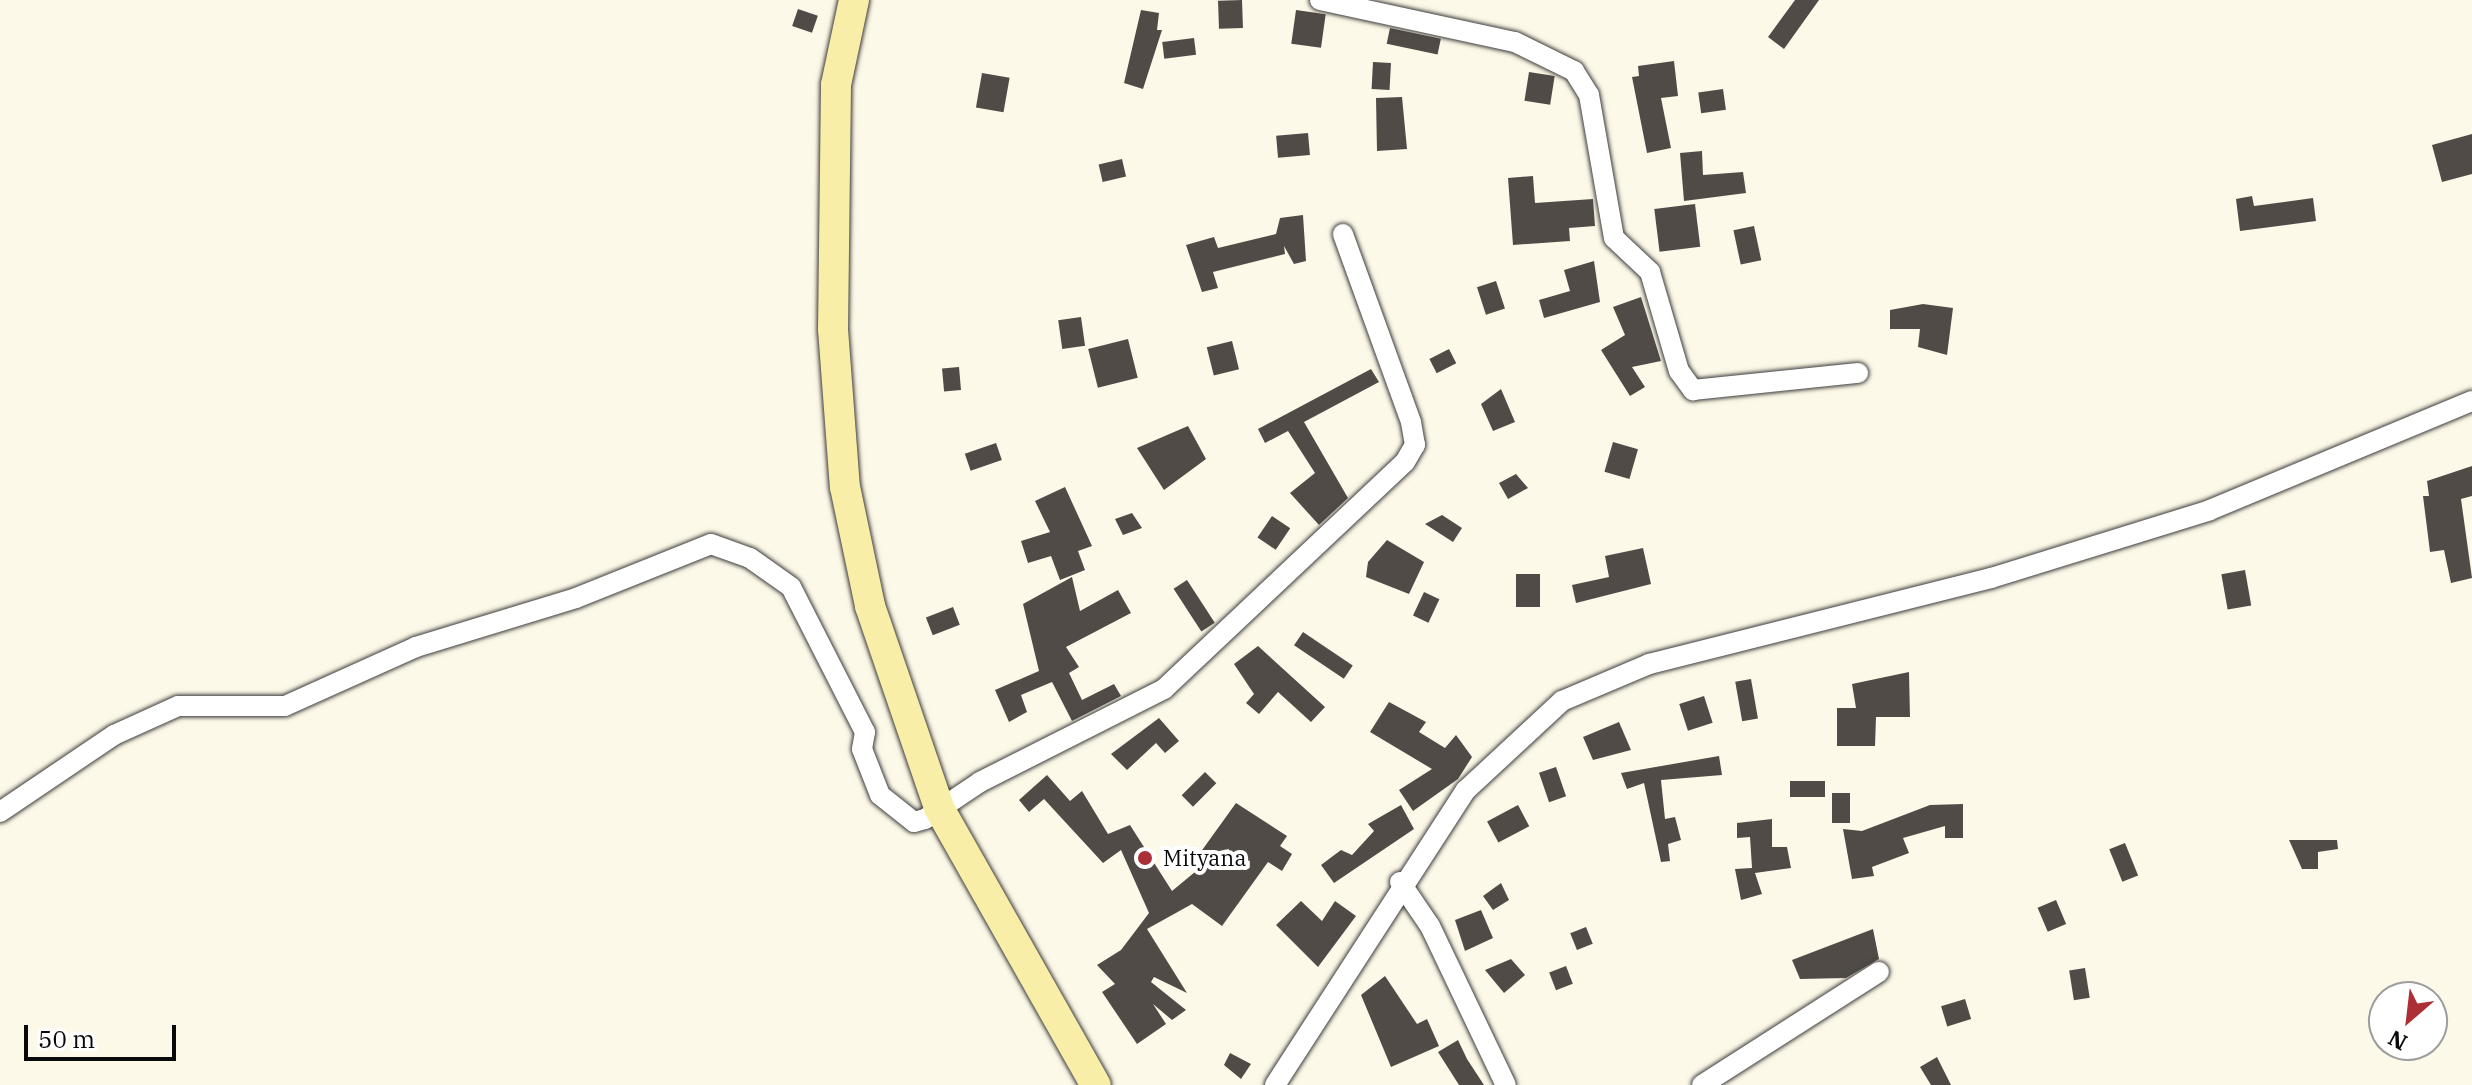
<!DOCTYPE html>
<style>
body{margin:0}
#map{position:relative;width:2472px;height:1085px;overflow:hidden;background:#fdf9e8;font-family:"IBM Plex Serif",serif}
div>[style]{position:absolute}
.building>*{inset:0;background:#514b47;transform-origin:0 0}
.roads{filter:drop-shadow(0 0 2px #3c3c3c) drop-shadow(0 0 2px #3c3c3c)}
.street>*{height:20px;margin:-10px;padding:0 10px;transform-origin:10px;border-radius:10px;background:#fff}
.secondary>*{height:30px;margin:-15px;padding:0 15px;transform-origin:15px;border-radius:15px;background:#f8eea8}
.dots>*{width:22px;height:22px;translate:-50% -50%;box-sizing:border-box;border:4px solid #fff;border-radius:50%}
span{translate:-50% -50%;white-space:nowrap;text-align:center;line-height:1.15;-webkit-text-stroke:8px #fff;paint-order:stroke}
.poi-label{font-size:22px;color:#090909}
.left{translate:0 -50%;text-align:left}
.north{position:absolute;left:2368px;top:981px;width:80px;height:80px;box-sizing:border-box;background:#fff;border:2px solid #9d9d9d;border-radius:50%;rotate:208deg;font-size:22px;font-weight:700;line-height:32px;text-align:center;color:#090909}
.north::after{content:'';display:block;margin:auto;width:28px;height:36px;background:#ac2f36;clip-path:polygon(50% 0,100% 100%,50% 72%,0 100%)}
.scale{position:absolute;left:24px;top:1025px;width:152px;height:36px;box-sizing:border-box;border:4px solid #090909;border-top:0;padding-left:10px;font-size:24px;line-height:28px;white-space:nowrap;color:#090909;-webkit-text-stroke:6px #fff;paint-order:stroke}
</style>
<div id="map">
<div class="building">
<i style="left:1242px;top:0;width:28px;height:24px;rotate:88deg"></i>
<i style="clip-path:polygon(1795px 0,1819px 0,1784px 49px,1768px 37px)"></i>
<i style="left:798px;top:9px;width:21px;height:18px;rotate:19deg"></i>
<i style="clip-path:polygon(1141px 10px,1159px 13px,1157px 30px,1162px 30px,1143px 89px,1124px 83px)"></i>
<i style="left:1296px;top:10px;width:30px;height:34px;rotate:8deg"></i>
<i style="left:1390px;top:28px;width:52px;height:16px;rotate:12deg"></i>
<i style="left:1194px;top:38px;width:17px;height:32px;rotate:83deg"></i>
<i style="clip-path:polygon(1674px 61px,1678px 96px,1661px 98px,1671px 148px,1647px 153px,1632px 77px,1639px 76px,1638px 66px)"></i>
<i style="left:1373px;top:62px;width:18px;height:27px;rotate:3deg"></i>
<i style="left:1529px;top:72px;width:26px;height:29px;rotate:9deg"></i>
<i style="left:982px;top:73px;width:28px;height:35px;rotate:10deg"></i>
<i style="left:1723px;top:89px;width:21px;height:25px;rotate:82deg"></i>
<i style="clip-path:polygon(1402px 97px,1407px 149px,1377px 151px,1376px 98px)"></i>
<i style="left:1308px;top:133px;width:22px;height:32px;rotate:85deg"></i>
<i style="clip-path:polygon(2472px 134px,2472px 174px,2442px 182px,2432px 145px)"></i>
<i style="clip-path:polygon(1702px 151px,1703px 175px,1743px 172px,1746px 193px,1684px 201px,1680px 153px)"></i>
<i style="left:1122px;top:159px;width:18px;height:24px;rotate:77deg"></i>
<i style="clip-path:polygon(1533px 176px,1535px 203px,1593px 199px,1595px 226px,1569px 228px,1570px 241px,1513px 245px,1508px 178px)"></i>
<i style="clip-path:polygon(2252px 196px,2254px 206px,2313px 198px,2316px 221px,2240px 231px,2236px 199px)"></i>
<i style="left:1695px;top:204px;width:43px;height:41px;rotate:83deg"></i>
<i style="clip-path:polygon(1303px 215px,1306px 261px,1294px 264px,1284px 246px,1285px 254px,1213px 272px,1218px 288px,1202px 292px,1186px 245px,1214px 237px,1218px 248px,1276px 234px,1280px 218px)"></i>
<i style="left:1754px;top:226px;width:35px;height:21px;rotate:78deg"></i>
<i style="clip-path:polygon(1594px 261px,1600px 302px,1544px 318px,1539px 300px,1570px 291px,1564px 270px)"></i>
<i style="left:1496px;top:281px;width:29px;height:20px;rotate:72deg"></i>
<i style="clip-path:polygon(1641px 297px,1661px 361px,1632px 367px,1645px 387px,1630px 396px,1601px 350px,1625px 335px,1613px 307px)"></i>
<i style="clip-path:polygon(1923px 304px,1953px 308px,1947px 355px,1918px 347px,1920px 329px,1890px 329px,1890px 310px)"></i>
<i style="left:1081px;top:317px;width:29px;height:23px;rotate:82deg"></i>
<i style="left:1128px;top:339px;width:40px;height:41px;rotate:76deg"></i>
<i style="left:1232px;top:341px;width:29px;height:26px;rotate:76deg"></i>
<i style="left:1449px;top:349px;width:16px;height:22px;rotate:63deg"></i>
<i style="left:959px;top:367px;width:23px;height:17px;rotate:85deg"></i>
<i style="clip-path:polygon(1371px 369px,1379px 382px,1304px 422px,1348px 498px,1319px 525px,1290px 493px,1315px 473px,1288px 431px,1265px 443px,1258px 429px)"></i>
<i style="clip-path:polygon(1501px 389px,1515px 422px,1493px 431px,1481px 404px)"></i>
<i style="clip-path:polygon(1188px 426px,1206px 459px,1164px 490px,1137px 448px)"></i>
<i style="left:1613px;top:442px;width:26px;height:31px;rotate:16deg"></i>
<i style="left:996px;top:443px;width:18px;height:33px;rotate:71deg"></i>
<i style="clip-path:polygon(2472px 466px,2472px 496px,2461px 499px,2472px 578px,2451px 583px,2444px 550px,2430px 552px,2423px 496px,2429px 496px,2427px 481px)"></i>
<i style="clip-path:polygon(1516px 474px,1528px 488px,1508px 499px,1499px 483px)"></i>
<i style="clip-path:polygon(1065px 487px,1092px 546px,1078px 551px,1085px 570px,1060px 580px,1051px 556px,1028px 563px,1021px 541px,1050px 532px,1035px 501px)"></i>
<i style="clip-path:polygon(1132px 513px,1142px 528px,1123px 535px,1115px 519px)"></i>
<i style="clip-path:polygon(1442px 515px,1462px 528px,1453px 542px,1425px 524px)"></i>
<i style="left:1272px;top:516px;width:22px;height:26px;rotate:34deg"></i>
<i style="clip-path:polygon(1387px 540px,1424px 562px,1409px 594px,1366px 577px,1368px 562px)"></i>
<i style="clip-path:polygon(1643px 548px,1651px 584px,1576px 603px,1572px 585px,1609px 577px,1605px 556px)"></i>
<i style="left:2245px;top:570px;width:36px;height:24px;rotate:80deg"></i>
<i style="left:1516px;top:574px;width:24px;height:33px"></i>
<i style="clip-path:polygon(1072px 577px,1080px 611px,1118px 590px,1131px 613px,1066px 647px,1079px 667px,1069px 673px,1082px 700px,1114px 684px,1121px 696px,1072px 721px,1052px 682px,1021px 695px,1027px 712px,1009px 722px,995px 690px,1039px 671px,1023px 604px)"></i>
<i style="left:1187px;top:580px;width:51px;height:16px;rotate:57deg"></i>
<i style="left:1424px;top:592px;width:17px;height:26px;rotate:25deg"></i>
<i style="left:953px;top:607px;width:19px;height:29px;rotate:69deg"></i>
<i style="left:1303px;top:632px;width:60px;height:16px;rotate:34deg"></i>
<i style="clip-path:polygon(1258px 646px,1325px 707px,1311px 722px,1278px 692px,1259px 714px,1246px 703px,1254px 694px,1234px 664px)"></i>
<i style="clip-path:polygon(1909px 672px,1910px 717px,1876px 717px,1875px 746px,1837px 746px,1837px 708px,1856px 708px,1852px 684px)"></i>
<i style="left:1751px;top:679px;width:40px;height:16px;rotate:80deg"></i>
<i style="left:1704px;top:696px;width:28px;height:26px;rotate:72deg"></i>
<i style="clip-path:polygon(1389px 702px,1426px 722px,1419px 732px,1445px 748px,1456px 735px,1472px 757px,1458px 779px,1413px 811px,1399px 790px,1432px 769px,1370px 732px)"></i>
<i style="clip-path:polygon(1159px 718px,1179px 741px,1165px 753px,1156px 743px,1127px 770px,1111px 754px)"></i>
<i style="clip-path:polygon(1619px 722px,1631px 750px,1593px 760px,1583px 737px)"></i>
<i style="clip-path:polygon(1719px 756px,1722px 775px,1661px 780px,1665px 819px,1675px 817px,1681px 840px,1668px 844px,1670px 861px,1661px 862px,1644px 783px,1627px 789px,1621px 773px)"></i>
<i style="left:1556px;top:767px;width:31px;height:18px;rotate:71deg"></i>
<i style="left:1205px;top:772px;width:16px;height:33px;rotate:45deg"></i>
<i style="clip-path:polygon(1047px 775px,1070px 801px,1082px 791px,1108px 834px,1130px 825px,1172px 891px,1207px 862px,1200px 853px,1236px 803px,1287px 836px,1280px 846px,1292px 854px,1282px 871px,1268px 862px,1222px 926px,1192px 904px,1147px 929px,1187px 993px,1154px 977px,1151px 982px,1186px 1010px,1172px 1020px,1153px 1004px,1166px 1024px,1137px 1044px,1102px 992px,1115px 984px,1097px 965px,1121px 950px,1149px 913px,1121px 850px,1103px 863px,1044px 799px,1029px 812px,1019px 800px)"></i>
<i style="left:1790px;top:781px;width:35px;height:16px"></i>
<i style="left:1850px;top:793px;width:30px;height:18px;rotate:90deg"></i>
<i style="clip-path:polygon(1963px 804px,1963px 838px,1945px 838px,1945px 826px,1903px 838px,1909px 853px,1872px 867px,1874px 876px,1852px 879px,1843px 829px,1862px 831px,1930px 805px)"></i>
<i style="clip-path:polygon(1401px 805px,1414px 829px,1334px 883px,1321px 865px,1341px 850px,1352px 855px,1374px 831px,1368px 824px)"></i>
<i style="left:1518px;top:805px;width:24px;height:35px;rotate:62deg"></i>
<i style="clip-path:polygon(1772px 819px,1772px 847px,1787px 847px,1791px 868px,1755px 873px,1762px 894px,1741px 900px,1735px 869px,1752px 868px,1750px 837px,1737px 838px,1737px 823px)"></i>
<i style="clip-path:polygon(2289px 840px,2337px 840px,2338px 849px,2318px 852px,2318px 869px,2302px 869px)"></i>
<i style="left:2125px;top:843px;width:35px;height:17px;rotate:68deg"></i>
<i style="clip-path:polygon(1501px 883px,1509px 900px,1493px 910px,1483px 896px)"></i>
<i style="left:2056px;top:900px;width:26px;height:20px;rotate:67deg"></i>
<i style="clip-path:polygon(1301px 901px,1322px 921px,1335px 901px,1356px 916px,1318px 967px,1276px 925px)"></i>
<i style="clip-path:polygon(1481px 910px,1493px 938px,1465px 951px,1455px 920px)"></i>
<i style="left:1586px;top:927px;width:18px;height:17px;rotate:68deg"></i>
<i style="clip-path:polygon(1873px 929px,1879px 959px,1846px 978px,1800px 979px,1792px 960px)"></i>
<i style="clip-path:polygon(1511px 959px,1525px 975px,1504px 993px,1485px 970px)"></i>
<i style="left:1566px;top:966px;width:19px;height:18px;rotate:69deg"></i>
<i style="left:2085px;top:968px;width:30px;height:16px;rotate:81deg"></i>
<i style="clip-path:polygon(1385px 976px,1417px 1024px,1427px 1019px,1439px 1046px,1391px 1067px,1361px 995px)"></i>
<i style="left:1965px;top:999px;width:21px;height:25px;rotate:73deg"></i>
<i style="clip-path:polygon(1458px 1040px,1467px 1059px,1484px 1085px,1459px 1085px,1438px 1052px)"></i>
<i style="clip-path:polygon(1230px 1053px,1251px 1064px,1241px 1079px,1224px 1065px)"></i>
<i style="clip-path:polygon(1937px 1057px,1951px 1085px,1931px 1085px,1920px 1067px)"></i>
</div>
<div class="roads">
<div class="street">
<i style="left:1320px;top:0;width:199px;rotate:12.2deg"></i>
<i style="left:1515px;top:42px;width:66px;rotate:26.2deg"></i>
<i style="left:1574px;top:71px;width:28px;rotate:58deg"></i>
<i style="left:1589px;top:95px;width:145px;rotate:80.1deg"></i>
<i style="left:1614px;top:238px;width:50px;rotate:43.4deg"></i>
<i style="left:1650px;top:272px;width:103px;rotate:73.7deg"></i>
<i style="left:1679px;top:371px;width:24px;rotate:54deg"></i>
<i style="left:1693px;top:390px;width:166px;rotate:-5.9deg"></i>
<i style="left:0;top:812px;width:138px;rotate:-34deg"></i>
<i style="left:114px;top:735px;width:70px;rotate:-24.4deg"></i>
<i style="left:178px;top:706px;width:107px"></i>
<i style="left:285px;top:706px;width:144px;rotate:-24.2deg"></i>
<i style="left:416px;top:647px;width:167px;rotate:-17deg"></i>
<i style="left:576px;top:598px;width:145px;rotate:-21.8deg"></i>
<i style="left:711px;top:544px;width:41px;rotate:19.7deg"></i>
<i style="left:750px;top:558px;width:50px;rotate:35.3deg"></i>
<i style="left:791px;top:587px;width:163px;rotate:63deg"></i>
<i style="left:865px;top:732px;width:17px;rotate:100deg"></i>
<i style="left:862px;top:749px;width:49px;rotate:68.6deg"></i>
<i style="left:880px;top:795px;width:43px;rotate:38.5deg"></i>
<i style="left:914px;top:822px;width:11px;rotate:-15deg"></i>
<i style="left:925px;top:819px;width:66px;rotate:-33.9deg"></i>
<i style="left:980px;top:782px;width:206px;rotate:-26.8deg"></i>
<i style="left:1164px;top:689px;width:331px;rotate:-43.3deg"></i>
<i style="left:1405px;top:462px;width:20px;rotate:-60deg"></i>
<i style="left:1415px;top:445px;width:23px;rotate:-100deg"></i>
<i style="left:1411px;top:422px;width:200px;rotate:-109.9deg"></i>
<i style="left:1400px;top:882px;width:53px;rotate:55.7deg"></i>
<i style="left:1430px;top:926px;width:176px;rotate:64.5deg"></i>
<i style="left:1275px;top:1085px;width:351px;rotate:-57.1deg"></i>
<i style="left:1466px;top:790px;width:131px;rotate:-42.8deg"></i>
<i style="left:1562px;top:701px;width:95px;rotate:-23deg"></i>
<i style="left:1649px;top:664px;width:353px;rotate:-14.1deg"></i>
<i style="left:1991px;top:578px;width:229px;rotate:-17.2deg"></i>
<i style="left:2210px;top:510px;width:284px;rotate:-22.6deg"></i>
<i style="left:1702px;top:1085px;width:210px;rotate:-32.6deg"></i>
</div>
<div class="secondary">
<i style="left:854px;top:0;width:87px;rotate:102deg"></i>
<i style="left:836px;top:85px;width:244px;rotate:90.7deg"></i>
<i style="left:833px;top:329px;width:158px;rotate:85.7deg"></i>
<i style="left:845px;top:487px;width:122px;rotate:78.1deg"></i>
<i style="left:870px;top:606px;width:213px;rotate:71.1deg"></i>
<i style="left:939px;top:808px;width:318px;rotate:60.5deg"></i>
</div>
</div>
<div class="dots">
<i style="left:1145px;top:858px;background:#ac2f36"></i>
</div>
<div class="poi-label">
<span class="left" style="left:1163px;top:858px">Mityana</span>
</div>
<div class="north">N</div>
<div class="scale">50 m</div>
</div>
